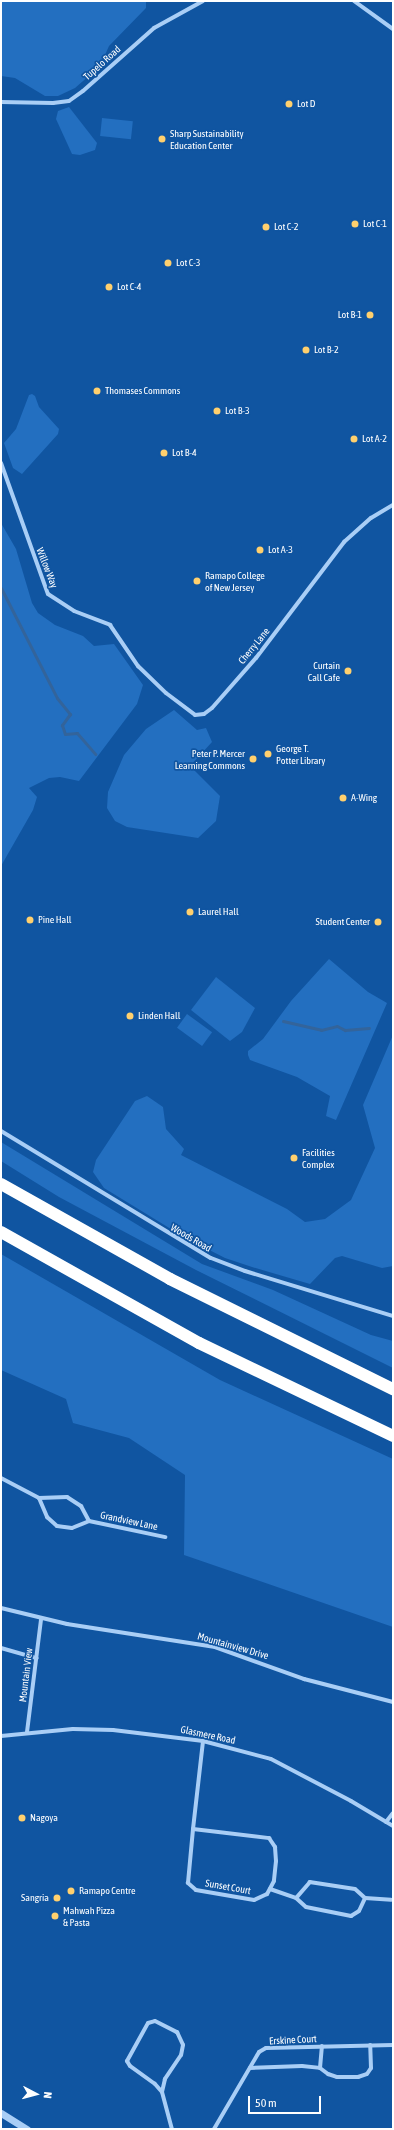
<!DOCTYPE html>
<style>
body{margin:0}
#map{position:relative;width:394px;height:2130px;overflow:hidden;background:#1055a1;font-family:"Asap Condensed",sans-serif}
div>[style]{position:absolute}
.green>*{inset:0;background:#236fc0;transform-origin:0 0}
.stream>*{height:3px;margin:-1.5px;padding:0 1.5px;transform-origin:1.5px;border-radius:1.5px;background:#33649b}
.minor>*{height:4px;margin:-2px;padding:0 2px;transform-origin:2px;border-radius:2px;background:#a9cef6}
.tertiary>*{height:7px;margin:-3.5px;padding:0 3.5px;transform-origin:3.5px;border-radius:3.5px;background:#a9cef6}
.motorway>*{height:12px;margin:-6px;padding:0 6px;transform-origin:6px;border-radius:6px;background:#fff}
.dots>*{width:11px;height:11px;translate:-50% -50%;box-sizing:border-box;border:2px solid #1055a1;border-radius:50%}
span{translate:-50% -50%;white-space:nowrap;text-align:center;line-height:1.15;-webkit-text-stroke:3.5px #1055a1;paint-order:stroke}
.street-label{font-size:10px;color:#fff}
.poi-label{font-size:10px;color:#fff}
.left{translate:0 -50%;text-align:left}
.right{translate:-100% -50%;text-align:right}
.frame{position:absolute;inset:0;border:2px solid #fff;pointer-events:none}
.north{position:absolute;left:16px;top:2074px;width:40px;height:40px;-webkit-text-stroke:3px #1055a1;paint-order:stroke;rotate:96deg;font-size:11px;font-weight:700;line-height:16px;text-align:center;color:#fff}
.north::after{content:'';display:block;margin:auto;width:14px;height:18px;background:#fff;clip-path:polygon(50% 0,100% 100%,50% 72%,0 100%)}
.scale{position:absolute;left:248px;top:2096px;width:73px;height:18px;box-sizing:border-box;border:2px solid #fff;border-top:0;padding-left:5px;font-size:12px;line-height:14px;white-space:nowrap;color:#fff;-webkit-text-stroke:3px #1055a1;paint-order:stroke}
</style>
<div id="map">
<div class="green">
<i style="clip-path:polygon(1px 1px,146px 1px,146px 8px,109px 46px,105px 55px,106px 61px,75px 88px,58px 96px,45px 96px,15px 78px,1px 76px)"></i>
<i style="clip-path:polygon(69px 107px,97px 143px,95px 150px,80px 155px,72px 154px,56px 119px,58px 111px)"></i>
<i style="left:102px;top:118px;width:31px;height:18px;rotate:6deg"></i>
<i style="clip-path:polygon(32px 394px,35px 396px,39px 407px,59px 429px,58px 434px,22px 474px,13px 468px,4px 443px,16px 429px,29px 395px)"></i>
<i style="clip-path:polygon(1px 523px,16px 549px,32px 603px,38px 613px,55px 625px,83px 636px,94px 646px,114px 644px,143px 685px,137px 704px,79px 781px,60px 777px,49px 778px,29px 788px,37px 797px,33px 810px,1px 866px)"></i>
<i style="clip-path:polygon(174px 710px,197px 730px,206px 728px,212px 742px,190px 766px,220px 796px,216px 821px,198px 838px,127px 827px,115px 821px,107px 808px,108px 792px,124px 755px,146px 729px)"></i>
<i style="clip-path:polygon(329px 959px,368px 992px,387px 1003px,336px 1120px,326px 1116px,330px 1096px,297px 1077px,250px 1060px,248px 1055px,248px 1051px,263px 1039px,291px 1001px)"></i>
<i style="clip-path:polygon(216px 977px,255px 1008px,242px 1032px,230px 1041px,191px 1010px)"></i>
<i style="left:187px;top:1014px;width:31px;height:17px;rotate:36deg"></i>
<i style="clip-path:polygon(393px 1035px,393px 1266px,382px 1268px,342px 1256px,335px 1258px,310px 1284px,252px 1267px,225px 1258px,184px 1237px,104px 1188px,93px 1172px,96px 1160px,135px 1101px,147px 1096px,163px 1107px,166px 1129px,184px 1149px,181px 1155px,287px 1209px,305px 1222px,325px 1219px,351px 1200px,375px 1148px,363px 1105px)"></i>
<i style="clip-path:polygon(1px 1142px,202px 1264px,273px 1290px,371px 1335px,393px 1341px,393px 1368px,196px 1270px,59px 1197px,1px 1161px)"></i>
<i style="clip-path:polygon(1px 1254px,220px 1380px,393px 1459px,393px 1627px,184px 1555px,185px 1475px,129px 1438px,73px 1423px,66px 1399px,1px 1370px)"></i>
</div>
<div class="stream">
<i style="left:1px;top:588px;width:123px;rotate:63deg"></i>
<i style="left:57px;top:698px;width:21px;rotate:51deg"></i>
<i style="left:70px;top:714px;width:14px;rotate:126deg"></i>
<i style="left:62px;top:725px;width:9px;rotate:72deg"></i>
<i style="left:65px;top:734px;width:12px;rotate:-5deg"></i>
<i style="left:77px;top:733px;width:28px;rotate:49deg"></i>
<i style="left:283px;top:1021px;width:39px;rotate:13deg"></i>
<i style="left:321px;top:1030px;width:16px;rotate:-14deg"></i>
<i style="left:337px;top:1026px;width:9px;rotate:27deg"></i>
<i style="left:345px;top:1030px;width:24px;rotate:-5deg"></i>
</div>
<div class="minor">
<i style="left:354px;top:1px;width:48px;rotate:35.7deg"></i>
<i style="left:1px;top:102px;width:52px;rotate:1.1deg"></i>
<i style="left:53px;top:103px;width:16px;rotate:-7deg"></i>
<i style="left:69px;top:101px;width:17px;rotate:-36deg"></i>
<i style="left:83px;top:91px;width:95px;rotate:-41.6deg"></i>
<i style="left:154px;top:28px;width:56px;rotate:-28.9deg"></i>
<i style="left:1px;top:463px;width:139px;rotate:70.3deg"></i>
<i style="left:48px;top:594px;width:31px;rotate:33deg"></i>
<i style="left:74px;top:611px;width:39px;rotate:21deg"></i>
<i style="left:110px;top:625px;width:50px;rotate:55.7deg"></i>
<i style="left:138px;top:666px;width:39px;rotate:44deg"></i>
<i style="left:166px;top:693px;width:36px;rotate:37deg"></i>
<i style="left:195px;top:715px;width:9px;rotate:-6deg"></i>
<i style="left:204px;top:714px;width:10px;rotate:-37deg"></i>
<i style="left:212px;top:708px;width:67px;rotate:-48.7deg"></i>
<i style="left:256px;top:658px;width:146px;rotate:-52.8deg"></i>
<i style="left:344px;top:542px;width:36px;rotate:-42deg"></i>
<i style="left:371px;top:518px;width:26px;rotate:-31deg"></i>
<i style="left:1px;top:1131px;width:245px;rotate:31.2deg"></i>
<i style="left:211px;top:1258px;width:36px;rotate:21deg"></i>
<i style="left:245px;top:1271px;width:155px;rotate:16.9deg"></i>
<i style="left:1px;top:1478px;width:43px;rotate:27.8deg"></i>
<i style="left:39px;top:1498px;width:21px;rotate:67deg"></i>
<i style="left:47px;top:1517px;width:13px;rotate:42deg"></i>
<i style="left:57px;top:1526px;width:15px;rotate:8deg"></i>
<i style="left:72px;top:1528px;width:18px;rotate:-22deg"></i>
<i style="left:89px;top:1521px;width:78px;rotate:11.9deg"></i>
<i style="left:39px;top:1498px;width:28px;rotate:-2deg"></i>
<i style="left:67px;top:1497px;width:17px;rotate:33deg"></i>
<i style="left:81px;top:1506px;width:17px;rotate:62deg"></i>
<i style="left:1px;top:1608px;width:68px;rotate:13.6deg"></i>
<i style="left:67px;top:1624px;width:150px;rotate:8.8deg"></i>
<i style="left:215px;top:1647px;width:95px;rotate:19.8deg"></i>
<i style="left:304px;top:1679px;width:92px;rotate:14.5deg"></i>
<i style="left:1px;top:1648px;width:37px;rotate:16deg"></i>
<i style="left:27px;top:1732px;width:114px;rotate:-82.9deg"></i>
<i style="left:1px;top:1736px;width:72px;rotate:-5.6deg"></i>
<i style="left:73px;top:1729px;width:40px;rotate:1.4deg"></i>
<i style="left:113px;top:1730px;width:91px;rotate:7deg"></i>
<i style="left:203px;top:1741px;width:70px;rotate:14.8deg"></i>
<i style="left:271px;top:1759px;width:90px;rotate:27.7deg"></i>
<i style="left:351px;top:1801px;width:49px;rotate:30.8deg"></i>
<i style="left:386px;top:1822px;width:11px;rotate:-52deg"></i>
<i style="left:193px;top:1829px;width:77px;rotate:6.8deg"></i>
<i style="left:269px;top:1838px;width:11px;rotate:56deg"></i>
<i style="left:275px;top:1847px;width:14px;rotate:86deg"></i>
<i style="left:276px;top:1861px;width:20px;rotate:96deg"></i>
<i style="left:274px;top:1881px;width:15px;rotate:118deg"></i>
<i style="left:267px;top:1894px;width:14px;rotate:155deg"></i>
<i style="left:254px;top:1900px;width:59px;rotate:-170.2deg"></i>
<i style="left:196px;top:1890px;width:11px;rotate:-139deg"></i>
<i style="left:188px;top:1883px;width:54px;rotate:-84.7deg"></i>
<i style="left:193px;top:1829px;width:89px;rotate:-83.5deg"></i>
<i style="left:270px;top:1889px;width:28px;rotate:19deg"></i>
<i style="left:296px;top:1898px;width:13px;rotate:42deg"></i>
<i style="left:306px;top:1907px;width:46px;rotate:11.3deg"></i>
<i style="left:351px;top:1916px;width:9px;rotate:-32deg"></i>
<i style="left:359px;top:1911px;width:14px;rotate:-65deg"></i>
<i style="left:365px;top:1898px;width:13px;rotate:-138deg"></i>
<i style="left:355px;top:1889px;width:46px;rotate:-171.2deg"></i>
<i style="left:310px;top:1882px;width:21px;rotate:131deg"></i>
<i style="left:365px;top:1898px;width:26px;rotate:4deg"></i>
<i style="left:155px;top:2021px;width:25px;rotate:27deg"></i>
<i style="left:177px;top:2032px;width:14px;rotate:65deg"></i>
<i style="left:183px;top:2045px;width:10px;rotate:101deg"></i>
<i style="left:181px;top:2055px;width:29px;rotate:124deg"></i>
<i style="left:165px;top:2079px;width:13px;rotate:103deg"></i>
<i style="left:162px;top:2092px;width:11px;rotate:-131deg"></i>
<i style="left:155px;top:2084px;width:31px;rotate:-144deg"></i>
<i style="left:130px;top:2066px;width:6px;rotate:-121deg"></i>
<i style="left:127px;top:2061px;width:43px;rotate:-61.1deg"></i>
<i style="left:148px;top:2023px;width:7px;rotate:-16deg"></i>
<i style="left:250px;top:2068px;width:52px;rotate:-2.2deg"></i>
<i style="left:302px;top:2066px;width:18px;rotate:6deg"></i>
<i style="left:320px;top:2068px;width:10px;rotate:37deg"></i>
<i style="left:328px;top:2074px;width:9px;rotate:18deg"></i>
<i style="left:337px;top:2077px;width:21px"></i>
<i style="left:358px;top:2077px;width:9px;rotate:-18deg"></i>
<i style="left:367px;top:2074px;width:7px;rotate:-56deg"></i>
<i style="left:371px;top:2068px;width:23px;rotate:-92deg"></i>
<i style="left:320px;top:2068px;width:22px;rotate:-85deg"></i>
<i style="left:162px;top:2092px;width:38px;rotate:75deg"></i>
<i style="left:214px;top:2129px;width:89px;rotate:-59.7deg"></i>
<i style="left:259px;top:2052px;width:8px;rotate:-30deg"></i>
<i style="left:266px;top:2048px;width:127px;rotate:-1.4deg"></i>
</div>
<div class="tertiary">
<i style="left:1px;top:2113px;width:31px;rotate:32deg"></i>
</div>
<div class="motorway">
<i style="left:1px;top:1184px;width:194px;rotate:29.3deg"></i>
<i style="left:170px;top:1279px;width:249px;rotate:26.3deg"></i>
<i style="left:1px;top:1232px;width:227px;rotate:29.3deg"></i>
<i style="left:199px;top:1343px;width:215px;rotate:25.6deg"></i>
</div>
<div class="dots">
<i style="left:289px;top:104px;background:#ffd06e"></i>
<i style="left:162px;top:139px;background:#ffd06e"></i>
<i style="left:355px;top:224px;background:#ffd06e"></i>
<i style="left:266px;top:227px;background:#ffd06e"></i>
<i style="left:168px;top:263px;background:#ffd06e"></i>
<i style="left:109px;top:287px;background:#ffd06e"></i>
<i style="left:370px;top:315px;background:#ffd06e"></i>
<i style="left:306px;top:350px;background:#ffd06e"></i>
<i style="left:97px;top:391px;background:#ffd06e"></i>
<i style="left:217px;top:411px;background:#ffd06e"></i>
<i style="left:354px;top:439px;background:#ffd06e"></i>
<i style="left:164px;top:453px;background:#ffd06e"></i>
<i style="left:260px;top:550px;background:#ffd06e"></i>
<i style="left:197px;top:581px;background:#ffd06e"></i>
<i style="left:348px;top:671px;background:#ffd06e"></i>
<i style="left:268px;top:754px;background:#ffd06e"></i>
<i style="left:253px;top:759px;background:#ffd06e"></i>
<i style="left:343px;top:798px;background:#ffd06e"></i>
<i style="left:190px;top:912px;background:#ffd06e"></i>
<i style="left:30px;top:920px;background:#ffd06e"></i>
<i style="left:378px;top:922px;background:#ffd06e"></i>
<i style="left:130px;top:1016px;background:#ffd06e"></i>
<i style="left:294px;top:1158px;background:#ffd06e"></i>
<i style="left:22px;top:1818px;background:#ffd06e"></i>
<i style="left:71px;top:1891px;background:#ffd06e"></i>
<i style="left:57px;top:1898px;background:#ffd06e"></i>
<i style="left:55px;top:1916px;background:#ffd06e"></i>
</div>
<div class="street-label">
<span style="left:102px;top:63px;rotate:-42deg">Tupelo Road</span>
<span style="left:47px;top:568px;rotate:69deg">Willow Way</span>
<span style="left:254px;top:646px;rotate:-51deg">Cherry Lane</span>
<span style="left:191px;top:1238px;rotate:30deg">Woods Road</span>
<span style="left:129px;top:1521px;rotate:12deg">Grandview Lane</span>
<span style="left:233px;top:1646px;rotate:16deg">Mountainview Drive</span>
<span style="left:26px;top:1675px;rotate:-83deg">Mountain View</span>
<span style="left:208px;top:1735px;rotate:12deg">Glasmere Road</span>
<span style="left:228px;top:1887px;rotate:10deg">Sunset Court</span>
<span style="left:293px;top:2040px;rotate:-3deg">Erskine Court</span>
</div>
<div class="poi-label">
<span class="left" style="left:297px;top:104px">Lot D</span>
<span class="left" style="left:170px;top:139px">Sharp Sustainability<br>Education Center</span>
<span class="left" style="left:363px;top:224px">Lot C-1</span>
<span class="left" style="left:274px;top:227px">Lot C-2</span>
<span class="left" style="left:176px;top:263px">Lot C-3</span>
<span class="left" style="left:117px;top:287px">Lot C-4</span>
<span class="right" style="left:362px;top:315px">Lot B-1</span>
<span class="left" style="left:314px;top:350px">Lot B-2</span>
<span class="left" style="left:105px;top:391px">Thomases Commons</span>
<span class="left" style="left:225px;top:411px">Lot B-3</span>
<span class="left" style="left:362px;top:439px">Lot A-2</span>
<span class="left" style="left:172px;top:453px">Lot B-4</span>
<span class="left" style="left:268px;top:550px">Lot A-3</span>
<span class="left" style="left:205px;top:581px">Ramapo College<br>of New Jersey</span>
<span class="right" style="left:340px;top:671px">Curtain<br>Call Cafe</span>
<span class="left" style="left:276px;top:754px">George T.<br>Potter Library</span>
<span class="right" style="left:245px;top:759px">Peter P. Mercer<br>Learning Commons</span>
<span class="left" style="left:351px;top:798px">A-Wing</span>
<span class="left" style="left:198px;top:912px">Laurel Hall</span>
<span class="left" style="left:38px;top:920px">Pine Hall</span>
<span class="right" style="left:370px;top:922px">Student Center</span>
<span class="left" style="left:138px;top:1016px">Linden Hall</span>
<span class="left" style="left:302px;top:1158px">Facilities<br>Complex</span>
<span class="left" style="left:30px;top:1818px">Nagoya</span>
<span class="left" style="left:79px;top:1891px">Ramapo Centre</span>
<span class="right" style="left:49px;top:1898px">Sangria</span>
<span class="left" style="left:63px;top:1916px">Mahwah Pizza<br>&amp; Pasta</span>
</div>
<div class="frame"></div>
<div class="north">N</div>
<div class="scale">50 m</div>
</div>
